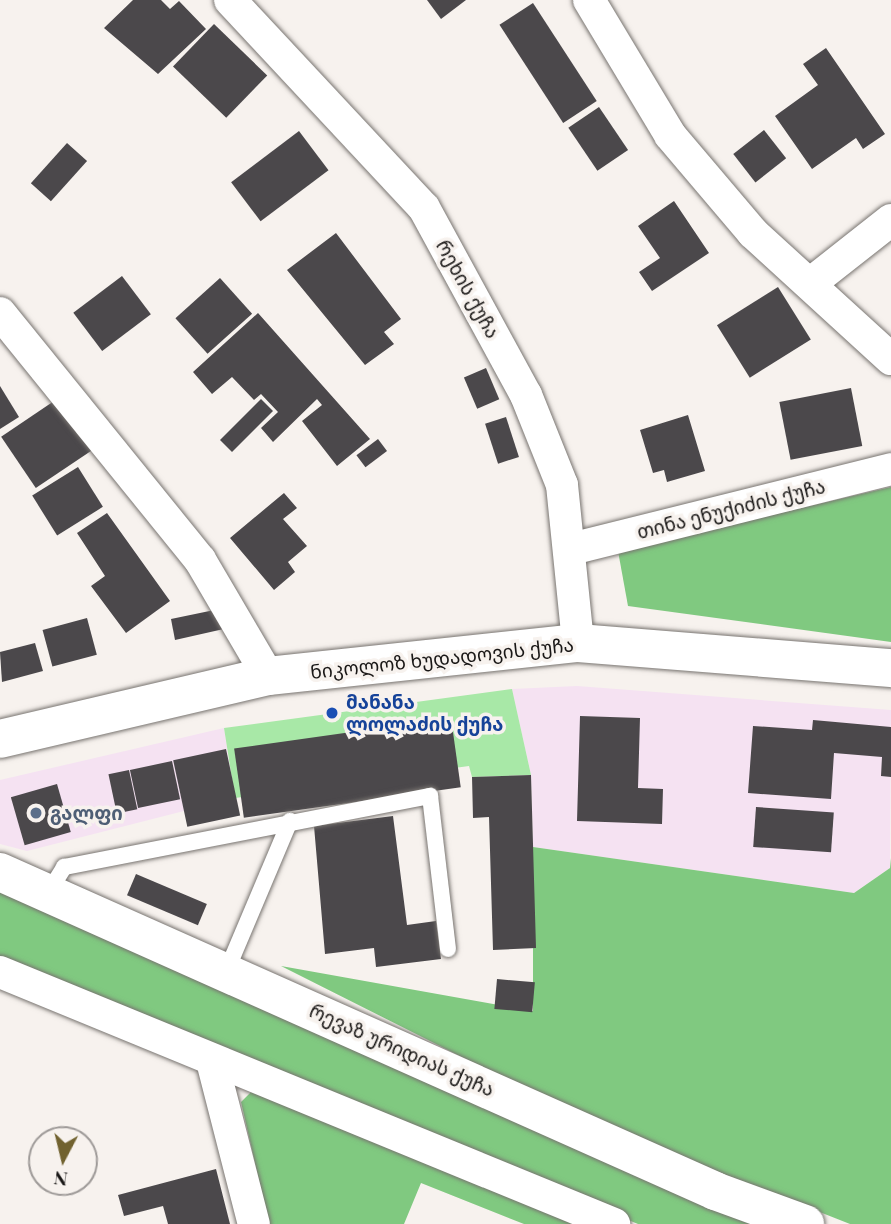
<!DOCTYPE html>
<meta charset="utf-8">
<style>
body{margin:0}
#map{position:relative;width:891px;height:1224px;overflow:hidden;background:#f7f2ee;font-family:"Playfair Display","Noto Sans Georgian",serif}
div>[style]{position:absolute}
.commercial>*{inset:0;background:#f5e2f2}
.green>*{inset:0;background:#a8e8a7}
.forest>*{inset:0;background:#80c980}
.building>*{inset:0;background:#4b484b;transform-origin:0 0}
.roads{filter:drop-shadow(0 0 2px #787470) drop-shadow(0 0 2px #787470)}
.lane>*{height:16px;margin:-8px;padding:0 8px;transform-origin:8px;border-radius:8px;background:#fff}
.street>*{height:32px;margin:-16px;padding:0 16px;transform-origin:16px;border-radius:16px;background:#fff}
.secondary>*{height:38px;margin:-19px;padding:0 19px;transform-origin:19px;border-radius:19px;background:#fff}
.dots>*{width:19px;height:19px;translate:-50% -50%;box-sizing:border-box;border:4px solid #f7f2ee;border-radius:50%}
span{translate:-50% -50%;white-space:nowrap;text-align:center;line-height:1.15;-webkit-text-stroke:7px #f7f2ee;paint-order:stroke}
.street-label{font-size:19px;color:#191716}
.transit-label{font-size:19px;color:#164399;font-weight:700}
.left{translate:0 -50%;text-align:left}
.service-label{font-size:19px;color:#4e5e75;font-weight:700}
.north{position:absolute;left:28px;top:1126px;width:70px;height:70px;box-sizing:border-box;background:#f7f2ee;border:2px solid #9e9a98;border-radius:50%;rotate:187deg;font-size:19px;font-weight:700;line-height:28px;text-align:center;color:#191716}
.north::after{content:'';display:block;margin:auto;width:24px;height:32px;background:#71622f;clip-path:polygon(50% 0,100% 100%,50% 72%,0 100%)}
</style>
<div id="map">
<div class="commercial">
<i style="clip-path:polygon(577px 686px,891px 710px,890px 868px,854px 893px,533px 847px,531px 775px,512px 689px)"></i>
<i style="clip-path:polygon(224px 728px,235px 798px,27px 851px,0 844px,0 780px)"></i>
</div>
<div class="green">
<i style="clip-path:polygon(512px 689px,531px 775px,472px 777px,469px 766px,235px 798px,224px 728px)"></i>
</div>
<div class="forest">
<i style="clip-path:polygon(891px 487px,891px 642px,628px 606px,618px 551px)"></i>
<i style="clip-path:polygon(533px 847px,854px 893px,890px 868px,891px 858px,891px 1224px,850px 1224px,585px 1119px,281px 966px,533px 1011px)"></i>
<i style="clip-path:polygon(0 887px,782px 1224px,638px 1224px,0 962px)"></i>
<i style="clip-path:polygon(252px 1091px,582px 1224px,524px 1224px,421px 1183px,404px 1224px,269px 1224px,241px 1102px)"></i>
</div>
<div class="building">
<i style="clip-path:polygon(133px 0,161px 0,170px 9px,179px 1px,206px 29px,158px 74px,104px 28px)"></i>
<i style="clip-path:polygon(427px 0,466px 0,441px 19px)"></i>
<i style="left:533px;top:3px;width:117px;height:40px;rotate:57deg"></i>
<i style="left:214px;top:24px;width:74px;height:59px;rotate:44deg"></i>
<i style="clip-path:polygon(826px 48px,885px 134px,863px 149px,856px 138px,812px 169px,775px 116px,818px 85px,803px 64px)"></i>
<i style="left:599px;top:107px;width:52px;height:37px;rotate:56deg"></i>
<i style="left:764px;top:130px;width:36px;height:39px;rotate:52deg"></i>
<i style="left:299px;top:131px;width:49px;height:85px;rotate:53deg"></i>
<i style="left:67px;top:143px;width:27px;height:54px;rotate:42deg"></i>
<i style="clip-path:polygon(674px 201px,709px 253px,652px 291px,639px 272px,660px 258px,638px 226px)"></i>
<i style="clip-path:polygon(336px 233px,401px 319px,384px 332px,394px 344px,365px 365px,287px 270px)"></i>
<i style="left:122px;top:276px;width:48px;height:61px;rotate:53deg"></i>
<i style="left:220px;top:278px;width:48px;height:60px;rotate:48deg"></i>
<i style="left:778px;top:287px;width:62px;height:72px;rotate:58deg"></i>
<i style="clip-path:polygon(258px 313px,370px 439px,337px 466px,302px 421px,322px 405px,317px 399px,273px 442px,261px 428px,278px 412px,261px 394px,254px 400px,232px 377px,212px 394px,193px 372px)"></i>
<i style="left:486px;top:368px;width:34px;height:24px;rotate:67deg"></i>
<i style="clip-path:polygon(0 386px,19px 417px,0 429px)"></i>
<i style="left:851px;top:388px;width:59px;height:73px;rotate:79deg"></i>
<i style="left:60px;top:397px;width:62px;height:71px;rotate:56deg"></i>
<i style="left:261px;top:399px;width:17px;height:58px;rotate:45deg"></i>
<i style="clip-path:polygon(688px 415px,705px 471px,667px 482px,664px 470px,653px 473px,640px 430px)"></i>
<i style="left:506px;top:417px;width:42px;height:22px;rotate:72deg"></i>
<i style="left:378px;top:439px;width:15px;height:27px;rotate:53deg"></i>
<i style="left:78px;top:467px;width:47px;height:54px;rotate:58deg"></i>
<i style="clip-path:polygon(284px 493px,297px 508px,283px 519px,307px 546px,288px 562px,295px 572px,274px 590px,230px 538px)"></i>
<i style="clip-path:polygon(107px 513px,170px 601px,126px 633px,91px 586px,105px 576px,77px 533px)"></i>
<i style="clip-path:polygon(224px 608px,237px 626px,175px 640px,171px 619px)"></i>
<i style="left:87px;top:618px;width:38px;height:46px;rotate:75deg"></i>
<i style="clip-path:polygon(35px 643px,43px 671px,2px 682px,0 652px)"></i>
<i style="clip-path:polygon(580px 716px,640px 718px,638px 788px,663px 789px,662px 824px,577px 821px)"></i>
<i style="left:451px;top:718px;width:70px;height:219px;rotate:82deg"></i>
<i style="clip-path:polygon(813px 720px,891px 727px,891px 777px,881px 776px,882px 757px,834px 753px,831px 799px,748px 793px,753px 726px,812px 730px)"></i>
<i style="left:226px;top:749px;width:68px;height:54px;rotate:78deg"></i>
<i style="left:172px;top:761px;width:39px;height:43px;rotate:78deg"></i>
<i style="left:129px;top:770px;width:40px;height:21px;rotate:78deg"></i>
<i style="clip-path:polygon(531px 775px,536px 948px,493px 950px,489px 817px,473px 818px,472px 777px)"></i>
<i style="left:57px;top:784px;width:50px;height:48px;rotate:74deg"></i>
<i style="left:756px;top:807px;width:78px;height:40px;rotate:4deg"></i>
<i style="clip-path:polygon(393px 816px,407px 925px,436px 921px,441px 959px,376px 967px,374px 948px,325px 954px,314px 826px)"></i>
<i style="left:136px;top:874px;width:77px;height:23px;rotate:23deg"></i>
<i style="left:497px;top:979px;width:38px;height:30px;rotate:5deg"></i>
<i style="clip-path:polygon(216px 1169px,230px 1224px,168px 1224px,163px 1206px,124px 1216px,118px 1195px)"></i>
</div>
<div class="roads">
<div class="lane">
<i style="left:48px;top:893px;width:31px;rotate:-58deg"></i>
<i style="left:64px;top:867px;width:373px;rotate:-11deg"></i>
<i style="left:430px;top:796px;width:154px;rotate:83.3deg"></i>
<i style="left:227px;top:970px;width:162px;rotate:-67.1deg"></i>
</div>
<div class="street">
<i style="left:230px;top:0;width:284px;rotate:47deg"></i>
<i style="left:424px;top:208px;width:213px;rotate:61.4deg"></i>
<i style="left:526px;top:395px;width:97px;rotate:68.2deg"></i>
<i style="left:562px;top:485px;width:159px;rotate:84.2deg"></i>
<i style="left:589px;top:0;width:157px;rotate:59deg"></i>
<i style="left:670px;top:135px;width:128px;rotate:49.7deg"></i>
<i style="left:753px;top:233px;width:187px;rotate:42.4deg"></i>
<i style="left:811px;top:283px;width:102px;rotate:-38.2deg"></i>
<i style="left:0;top:313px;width:318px;rotate:51deg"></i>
<i style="left:200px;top:560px;width:134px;rotate:59.6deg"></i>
<i style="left:571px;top:549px;width:330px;rotate:-14deg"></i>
<i style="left:0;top:972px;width:664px;rotate:22.31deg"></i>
<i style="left:212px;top:1061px;width:168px;rotate:75.6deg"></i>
</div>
<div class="secondary">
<i style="left:0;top:739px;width:275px;rotate:-13.2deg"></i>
<i style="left:268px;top:676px;width:312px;rotate:-6.1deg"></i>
<i style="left:578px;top:643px;width:314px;rotate:4.6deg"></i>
<i style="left:0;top:872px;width:783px;rotate:24.04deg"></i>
<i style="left:715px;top:1191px;width:96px;rotate:20.1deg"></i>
</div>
</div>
<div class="dots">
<i style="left:332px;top:713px;background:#1a4fb4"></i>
<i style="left:36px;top:813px;background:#5c6f8a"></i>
</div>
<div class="street-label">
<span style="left:468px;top:289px;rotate:61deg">რეხის ქუჩა</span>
<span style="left:731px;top:509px;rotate:-14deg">თინა ენუქიძის ქუჩა</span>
<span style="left:442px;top:658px;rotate:-6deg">ნიკოლოზ ხუდადოვის ქუჩა</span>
<span style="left:402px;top:1050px;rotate:24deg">რევაზ ურიდიას ქუჩა</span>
</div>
<div class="transit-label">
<span class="left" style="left:346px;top:713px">მანანა<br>ლოლაძის ქუჩა</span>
</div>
<div class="service-label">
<span class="left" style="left:50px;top:813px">გალფი</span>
</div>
<div class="north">N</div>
</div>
